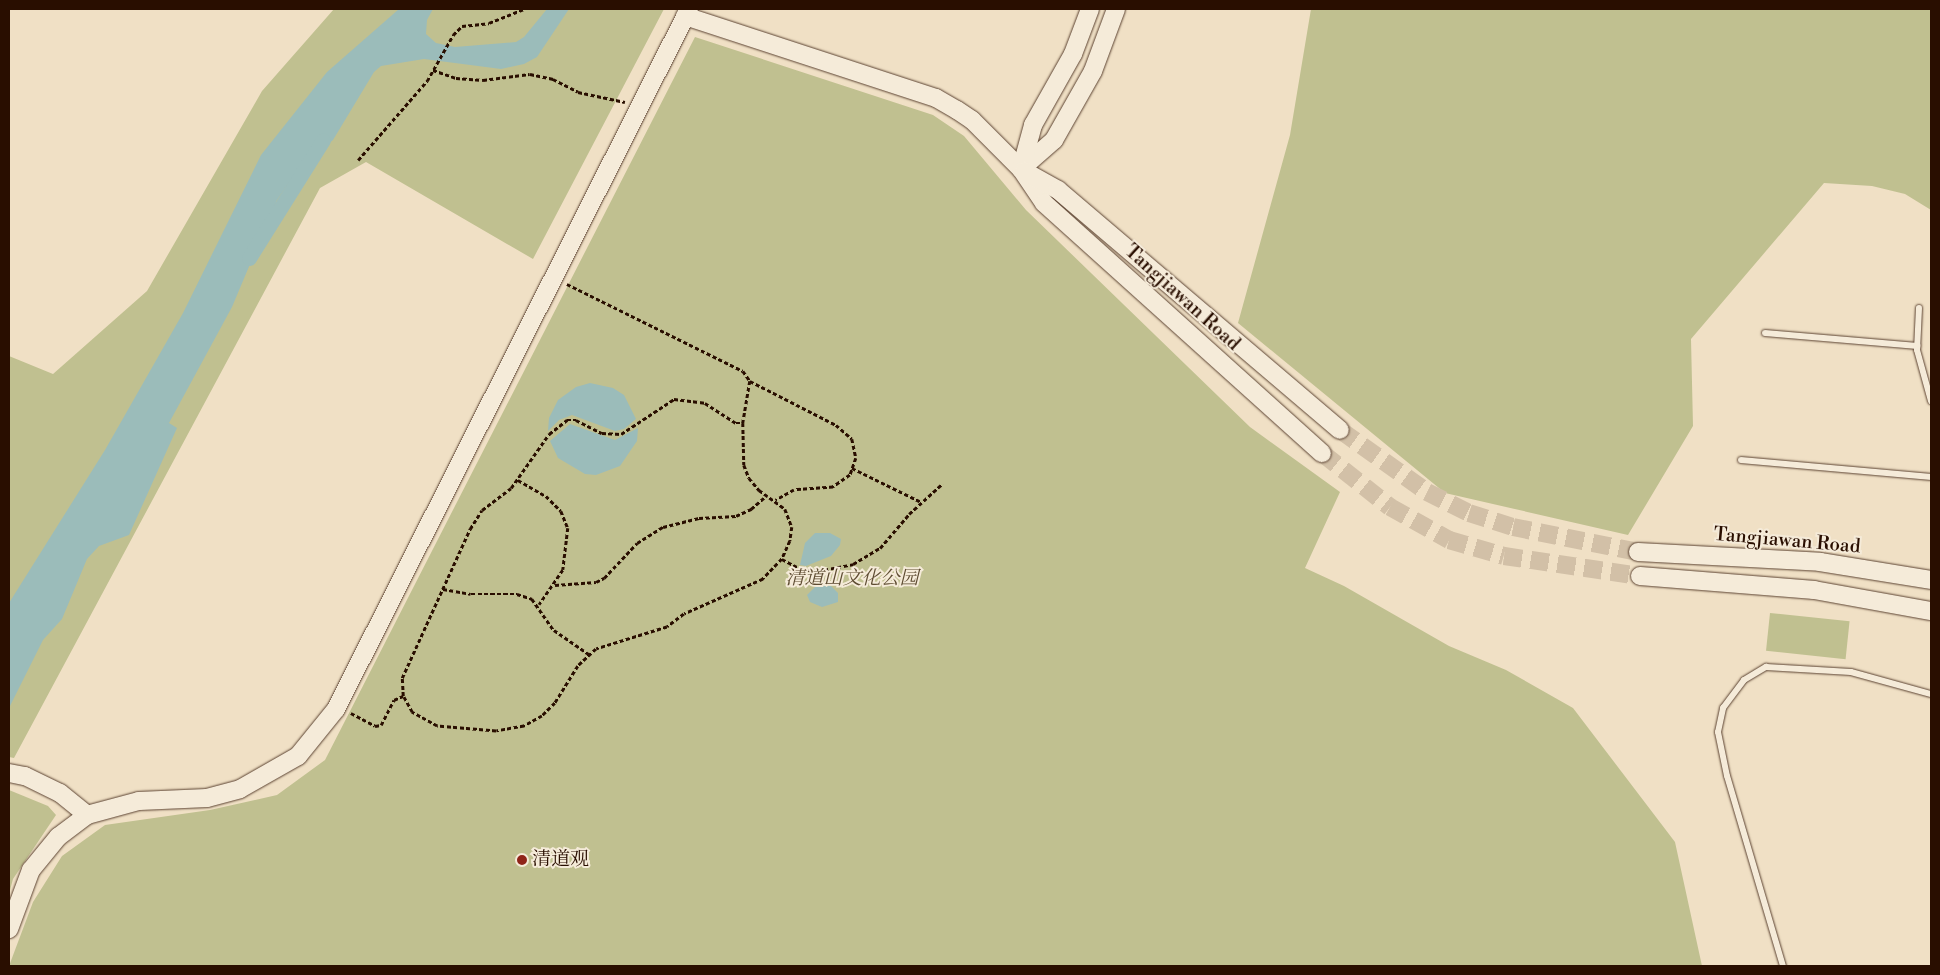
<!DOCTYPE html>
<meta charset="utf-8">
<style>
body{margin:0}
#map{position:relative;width:1940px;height:975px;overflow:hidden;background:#f0e0c5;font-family:"Libre Bodoni","Noto Serif SC",serif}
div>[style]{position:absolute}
.green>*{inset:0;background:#c0c090;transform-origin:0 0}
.water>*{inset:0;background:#9bbcba}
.canal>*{height:15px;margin:-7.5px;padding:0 7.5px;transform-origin:7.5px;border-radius:7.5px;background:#9bbcba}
.secondary-tunnel>*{height:18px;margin-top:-9px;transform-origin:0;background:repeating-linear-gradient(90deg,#d2c0a7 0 18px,transparent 0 27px)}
.path>*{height:2.5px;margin-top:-1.25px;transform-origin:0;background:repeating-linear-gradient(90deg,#290e00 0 4px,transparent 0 6.5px)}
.roads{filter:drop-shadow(0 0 1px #5b4231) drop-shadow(0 0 1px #5b4231)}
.lane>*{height:6px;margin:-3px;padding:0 3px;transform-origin:3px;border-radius:3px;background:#f5ebd9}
.secondary>*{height:18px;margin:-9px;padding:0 9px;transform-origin:9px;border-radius:9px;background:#f5ebd9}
.dots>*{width:14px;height:14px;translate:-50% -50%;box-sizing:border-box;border:2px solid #f5ebd9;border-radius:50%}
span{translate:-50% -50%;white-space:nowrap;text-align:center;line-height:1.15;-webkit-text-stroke:4px #f5ebd9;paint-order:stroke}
.street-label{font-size:19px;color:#290e00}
.park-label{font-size:19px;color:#5e4c32;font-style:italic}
.poi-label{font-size:19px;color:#290e00}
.left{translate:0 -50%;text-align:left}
.frame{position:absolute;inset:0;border:10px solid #290e00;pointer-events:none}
</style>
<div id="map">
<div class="green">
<i style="clip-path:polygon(334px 9px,664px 9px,533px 259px,366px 162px,320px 188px,14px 758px,9px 757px,9px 356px,53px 374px,147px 291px,262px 91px)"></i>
<i style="clip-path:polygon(1311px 9px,1931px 9px,1931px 210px,1905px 194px,1872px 186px,1824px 183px,1691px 339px,1693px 426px,1628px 535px,1445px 493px,1238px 323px,1290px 135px)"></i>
<i style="clip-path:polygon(695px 37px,933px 115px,964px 136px,1026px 210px,1250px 427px,1340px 492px,1305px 568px,1344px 586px,1449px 646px,1506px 670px,1573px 708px,1675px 842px,1702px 966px,9px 966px,33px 902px,62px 856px,105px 825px,210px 810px,277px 795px,325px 760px)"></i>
<i style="left:1770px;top:613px;width:80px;height:38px;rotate:6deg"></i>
<i style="clip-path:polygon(9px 790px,48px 806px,56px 815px,13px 879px,9px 894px)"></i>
</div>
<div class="water">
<i style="clip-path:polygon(399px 9px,433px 9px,427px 20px,426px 34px,436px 43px,455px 47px,516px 42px,524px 37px,547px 9px,569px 9px,537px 57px,524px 64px,501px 69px,424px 59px,381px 66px,374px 72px,333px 140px,299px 168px,277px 200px,232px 307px,169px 423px,177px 428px,129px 535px,99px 546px,87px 559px,62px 619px,43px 640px,9px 708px,9px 603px,105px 450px,183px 313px,261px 155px,327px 72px)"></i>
<i style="clip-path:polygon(590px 383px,613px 388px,624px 395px,636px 419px,624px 429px,615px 431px,572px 415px,559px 420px,548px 431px,549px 418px,558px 400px,576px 387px)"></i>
<i style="clip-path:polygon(570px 424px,615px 440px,638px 428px,637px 441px,620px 466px,596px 475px,585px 474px,558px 458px,550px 441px)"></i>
<i style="clip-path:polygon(815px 533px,830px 533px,841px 539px,840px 545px,831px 556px,806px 566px,800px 565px,805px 543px)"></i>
<i style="clip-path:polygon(817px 585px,831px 586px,838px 593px,838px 602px,822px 607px,810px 602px,807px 595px)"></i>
</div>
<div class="canal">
<i style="left:249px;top:258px;width:139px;rotate:-57.9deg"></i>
</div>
<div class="secondary-tunnel">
<i style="left:1340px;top:430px;width:107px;rotate:35.5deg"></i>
<i style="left:1427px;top:492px;width:47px;rotate:26.6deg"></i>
<i style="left:1469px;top:513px;width:46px;rotate:17.7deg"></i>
<i style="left:1513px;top:527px;width:127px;rotate:11.3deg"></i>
<i style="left:1322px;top:453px;width:87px;rotate:38.5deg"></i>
<i style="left:1390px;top:507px;width:68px;rotate:29.2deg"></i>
<i style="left:1449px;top:540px;width:57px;rotate:16.2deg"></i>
<i style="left:1504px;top:556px;width:137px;rotate:8.4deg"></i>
</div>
<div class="path">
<i style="left:433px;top:70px;width:24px;rotate:19deg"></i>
<i style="left:456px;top:78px;width:27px;rotate:4deg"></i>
<i style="left:483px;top:80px;width:47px;rotate:-7.3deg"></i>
<i style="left:530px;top:74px;width:24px;rotate:12deg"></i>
<i style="left:553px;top:79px;width:28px;rotate:27deg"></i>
<i style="left:578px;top:92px;width:48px;rotate:12deg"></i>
<i style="left:358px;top:160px;width:105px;rotate:-48.9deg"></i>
<i style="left:427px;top:81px;width:53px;rotate:-60.5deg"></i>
<i style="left:453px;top:35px;width:13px;rotate:-45deg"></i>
<i style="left:462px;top:26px;width:27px;rotate:-6deg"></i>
<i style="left:489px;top:23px;width:38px;rotate:-22deg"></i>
<i style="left:567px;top:284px;width:196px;rotate:26.3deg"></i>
<i style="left:743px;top:371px;width:12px;rotate:55deg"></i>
<i style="left:750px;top:381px;width:43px;rotate:99.5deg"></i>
<i style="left:743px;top:423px;width:42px;rotate:88.6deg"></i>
<i style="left:744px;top:465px;width:14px;rotate:69deg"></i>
<i style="left:749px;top:478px;width:16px;rotate:50deg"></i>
<i style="left:759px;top:490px;width:32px;rotate:36deg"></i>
<i style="left:785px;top:509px;width:19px;rotate:69deg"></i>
<i style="left:792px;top:527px;width:14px;rotate:98deg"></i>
<i style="left:790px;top:541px;width:20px;rotate:114deg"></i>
<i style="left:782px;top:559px;width:28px;rotate:134deg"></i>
<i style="left:763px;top:579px;width:86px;rotate:156.1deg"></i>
<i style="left:684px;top:614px;width:21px;rotate:143deg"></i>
<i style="left:667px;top:627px;width:74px;rotate:162.8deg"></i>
<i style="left:596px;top:649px;width:25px;rotate:137deg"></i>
<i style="left:578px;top:666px;width:44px;rotate:121.9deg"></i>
<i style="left:555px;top:703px;width:18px;rotate:135deg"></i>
<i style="left:542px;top:716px;width:21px;rotate:151deg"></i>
<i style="left:524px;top:726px;width:28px;rotate:170deg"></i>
<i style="left:496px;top:731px;width:59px;rotate:-175.2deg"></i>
<i style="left:437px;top:726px;width:29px;rotate:-151deg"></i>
<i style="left:412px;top:712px;width:18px;rotate:-119deg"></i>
<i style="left:403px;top:696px;width:18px;rotate:-93deg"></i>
<i style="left:402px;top:678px;width:164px;rotate:-65.5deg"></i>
<i style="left:470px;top:529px;width:22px;rotate:-58deg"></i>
<i style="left:482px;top:510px;width:36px;rotate:-37deg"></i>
<i style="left:511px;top:488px;width:66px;rotate:-54.9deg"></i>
<i style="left:549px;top:434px;width:23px;rotate:-38deg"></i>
<i style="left:567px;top:420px;width:9px"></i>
<i style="left:576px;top:420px;width:29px;rotate:27deg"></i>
<i style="left:602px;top:433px;width:19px;rotate:3deg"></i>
<i style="left:621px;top:434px;width:64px;rotate:-33.4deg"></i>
<i style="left:674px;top:399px;width:31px;rotate:7deg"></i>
<i style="left:705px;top:403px;width:37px;rotate:33deg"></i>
<i style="left:736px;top:423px;width:7px"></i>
<i style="left:750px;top:381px;width:97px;rotate:27.1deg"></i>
<i style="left:836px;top:425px;width:21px;rotate:41deg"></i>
<i style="left:852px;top:439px;width:19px;rotate:78deg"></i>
<i style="left:856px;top:458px;width:18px;rotate:109deg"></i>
<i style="left:850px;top:475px;width:21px;rotate:145deg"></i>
<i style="left:833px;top:487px;width:39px;rotate:176deg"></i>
<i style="left:794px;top:490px;width:21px;rotate:151deg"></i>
<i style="left:852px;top:468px;width:77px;rotate:26.2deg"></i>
<i style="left:518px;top:480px;width:32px;rotate:30deg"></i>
<i style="left:546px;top:496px;width:21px;rotate:45deg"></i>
<i style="left:561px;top:511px;width:18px;rotate:68deg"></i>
<i style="left:568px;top:528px;width:42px;rotate:96.8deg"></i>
<i style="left:563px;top:570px;width:42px;rotate:124.4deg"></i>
<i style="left:782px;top:559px;width:21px;rotate:28deg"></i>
<i style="left:801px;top:569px;width:17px;rotate:7deg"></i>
<i style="left:818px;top:571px;width:36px;rotate:-11deg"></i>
<i style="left:853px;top:564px;width:31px;rotate:-31deg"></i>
<i style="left:880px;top:548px;width:45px;rotate:-49.5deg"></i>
<i style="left:909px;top:514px;width:45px;rotate:-42.3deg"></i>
<i style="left:555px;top:585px;width:41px;rotate:-4.2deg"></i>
<i style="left:596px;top:582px;width:9px;rotate:-27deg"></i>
<i style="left:604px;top:578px;width:48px;rotate:-46.7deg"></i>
<i style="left:637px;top:543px;width:31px;rotate:-32deg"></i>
<i style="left:663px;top:527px;width:37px;rotate:-14deg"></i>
<i style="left:699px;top:518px;width:37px;rotate:-3deg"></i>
<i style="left:736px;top:516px;width:17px;rotate:-25deg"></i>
<i style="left:751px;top:509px;width:21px;rotate:-41deg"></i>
<i style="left:443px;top:589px;width:28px;rotate:10deg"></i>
<i style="left:471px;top:594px;width:46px"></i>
<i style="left:517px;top:594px;width:16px;rotate:18deg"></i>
<i style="left:532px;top:599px;width:38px;rotate:55deg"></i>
<i style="left:554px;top:630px;width:44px;rotate:34.8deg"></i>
<i style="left:351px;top:713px;width:27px;rotate:28deg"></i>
<i style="left:375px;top:726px;width:6px;rotate:-9deg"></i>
<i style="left:381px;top:725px;width:28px;rotate:-63deg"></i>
<i style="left:394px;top:700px;width:10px;rotate:-24deg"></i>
</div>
<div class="roads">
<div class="lane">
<i style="left:1919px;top:308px;width:42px;rotate:92.7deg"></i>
<i style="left:1917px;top:350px;width:53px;rotate:74.6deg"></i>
<i style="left:1765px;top:333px;width:153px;rotate:4.9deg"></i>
<i style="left:1741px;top:460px;width:191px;rotate:5.1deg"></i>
<i style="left:1783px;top:966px;width:198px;rotate:-106.4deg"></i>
<i style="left:1727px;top:776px;width:45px;rotate:-101.6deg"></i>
<i style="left:1718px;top:732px;width:25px;rotate:-78deg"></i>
<i style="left:1723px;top:708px;width:35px;rotate:-53deg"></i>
<i style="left:1744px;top:680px;width:26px;rotate:-31deg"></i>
<i style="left:1766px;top:667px;width:85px;rotate:3.4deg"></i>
<i style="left:1851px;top:672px;width:83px;rotate:15.4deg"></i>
</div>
<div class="secondary">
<i style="left:685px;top:16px;width:264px;rotate:18.1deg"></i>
<i style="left:936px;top:98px;width:24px;rotate:30deg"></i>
<i style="left:957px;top:110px;width:18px;rotate:34deg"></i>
<i style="left:972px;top:120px;width:69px;rotate:45deg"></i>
<i style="left:1021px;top:169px;width:41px;rotate:55.9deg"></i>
<i style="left:1044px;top:203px;width:374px;rotate:42deg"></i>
<i style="left:1021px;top:169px;width:44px;rotate:-41.3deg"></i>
<i style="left:1054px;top:140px;width:79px;rotate:-60.5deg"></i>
<i style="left:1093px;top:71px;width:66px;rotate:-69.6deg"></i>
<i style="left:1021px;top:169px;width:46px;rotate:-74.7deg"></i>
<i style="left:1033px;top:125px;width:81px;rotate:-60.6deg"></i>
<i style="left:1073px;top:54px;width:48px;rotate:-69.3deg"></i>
<i style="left:1024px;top:171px;width:39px;rotate:29deg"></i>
<i style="left:1058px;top:190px;width:370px;rotate:40.4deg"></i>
<i style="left:1638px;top:552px;width:182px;rotate:3.1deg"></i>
<i style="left:1820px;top:562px;width:112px;rotate:9.2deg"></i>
<i style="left:1640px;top:576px;width:175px;rotate:4.6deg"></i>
<i style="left:1814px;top:590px;width:119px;rotate:10.2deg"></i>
<i style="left:9px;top:773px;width:16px;rotate:11deg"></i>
<i style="left:25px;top:776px;width:39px;rotate:26deg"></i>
<i style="left:60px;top:793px;width:35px;rotate:39deg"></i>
<i style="left:9px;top:929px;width:63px;rotate:-69.6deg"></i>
<i style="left:31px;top:870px;width:43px;rotate:-50.7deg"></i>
<i style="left:58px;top:837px;width:36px;rotate:-37deg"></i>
<i style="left:87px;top:815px;width:54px;rotate:-15.1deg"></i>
<i style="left:139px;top:801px;width:68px;rotate:-2.5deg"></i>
<i style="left:207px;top:798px;width:34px;rotate:-15deg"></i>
<i style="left:240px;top:789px;width:67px;rotate:-29.6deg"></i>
<i style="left:298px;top:756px;width:60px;rotate:-51deg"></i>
<i style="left:336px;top:709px;width:784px;rotate:-63.24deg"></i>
</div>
</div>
<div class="dots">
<i style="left:522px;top:860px;background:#8f2418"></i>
</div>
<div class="street-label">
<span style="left:1182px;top:298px;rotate:42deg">Tangjiawan Road</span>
<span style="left:1787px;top:541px;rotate:5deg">Tangjiawan Road</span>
</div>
<div class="park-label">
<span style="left:852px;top:579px">清道山文化公园</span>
</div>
<div class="poi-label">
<span class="left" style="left:532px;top:860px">清道观</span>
</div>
<div class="frame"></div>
</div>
